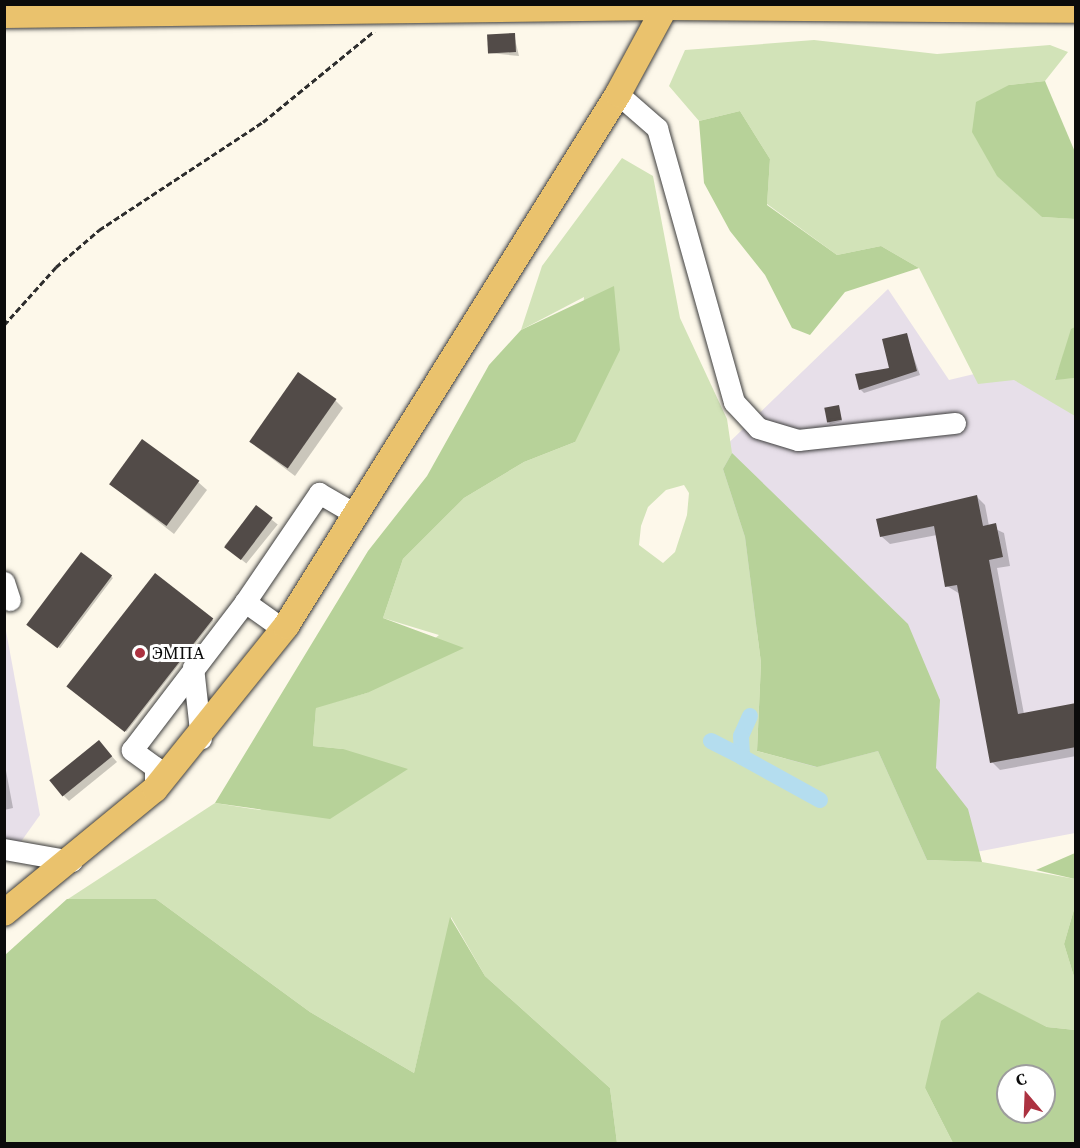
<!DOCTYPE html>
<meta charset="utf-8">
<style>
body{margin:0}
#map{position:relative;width:1080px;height:1148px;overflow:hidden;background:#fdf8ea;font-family:"Source Serif 4",serif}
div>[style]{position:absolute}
.industrial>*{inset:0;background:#e7dfe9}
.green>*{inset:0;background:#d2e3b8}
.forest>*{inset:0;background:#b7d299}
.shadow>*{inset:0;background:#0003;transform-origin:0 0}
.canal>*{height:16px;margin:-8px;padding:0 8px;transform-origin:8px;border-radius:8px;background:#b4ddef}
.building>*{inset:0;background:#524b48;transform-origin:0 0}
.path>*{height:3px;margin-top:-1.5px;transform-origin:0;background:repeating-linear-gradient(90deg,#2d2d2d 0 6px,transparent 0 9px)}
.roads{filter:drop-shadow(0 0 2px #3e3e3e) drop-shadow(0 0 2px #3e3e3e)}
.minor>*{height:21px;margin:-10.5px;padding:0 10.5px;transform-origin:10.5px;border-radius:10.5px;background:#fff}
.major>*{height:26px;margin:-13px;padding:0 13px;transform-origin:13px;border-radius:13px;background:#eac26d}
.dots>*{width:16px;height:16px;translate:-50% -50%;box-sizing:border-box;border:3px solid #fff;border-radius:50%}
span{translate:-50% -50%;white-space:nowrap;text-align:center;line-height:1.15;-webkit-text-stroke:6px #fff;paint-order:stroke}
.poi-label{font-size:18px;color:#0b0b0b}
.left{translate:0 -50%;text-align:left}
.frame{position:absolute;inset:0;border:6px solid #0b0b0b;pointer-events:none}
.north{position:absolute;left:996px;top:1064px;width:60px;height:60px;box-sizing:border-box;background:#fff;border:2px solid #9d9d9d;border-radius:50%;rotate:341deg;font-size:16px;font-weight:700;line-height:24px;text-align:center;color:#0b0b0b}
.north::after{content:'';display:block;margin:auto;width:21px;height:27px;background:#ac3241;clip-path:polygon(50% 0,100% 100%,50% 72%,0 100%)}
</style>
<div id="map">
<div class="industrial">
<i style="clip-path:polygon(888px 289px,949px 380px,1037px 359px,1075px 389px,1075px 833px,814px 883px,717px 454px)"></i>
<i style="clip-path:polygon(4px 620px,40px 815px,5px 864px,4px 864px)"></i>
</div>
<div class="green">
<i style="clip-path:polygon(814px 40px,937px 54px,1050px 45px,1068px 52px,1045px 81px,1009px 85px,1042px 217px,1075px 219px,1075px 327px,1055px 379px,1075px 378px,1075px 416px,1014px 380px,978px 384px,919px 268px,881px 246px,837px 255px,767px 204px,770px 159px,740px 111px,699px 121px,669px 86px,685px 50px)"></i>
<i style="clip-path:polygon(evenodd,622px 158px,653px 176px,680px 318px,727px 419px,732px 453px,723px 469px,745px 537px,761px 663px,757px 751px,816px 767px,878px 751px,927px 860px,982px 862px,1075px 879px,1075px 906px,1064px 944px,1075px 980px,1075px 1030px,1047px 1027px,978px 993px,925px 1088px,953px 1143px,617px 1143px,610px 1088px,485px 976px,451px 917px,414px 1073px,310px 1012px,156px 899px,68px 899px,215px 803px,260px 810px,343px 749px,313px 746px,316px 707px,367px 693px,439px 635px,383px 618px,403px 559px,464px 498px,524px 462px,575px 442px,584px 297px,521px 330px,542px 266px,622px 158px,684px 485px,689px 493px,687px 515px,675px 552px,663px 563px,639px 545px,641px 526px,648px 507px,666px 490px,684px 485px)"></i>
</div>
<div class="forest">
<i style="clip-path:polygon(1045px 81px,1075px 152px,1075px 219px,1042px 217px,997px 176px,972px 132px,976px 102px,1009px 85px)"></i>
<i style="clip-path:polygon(740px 111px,770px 159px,767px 205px,837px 255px,881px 246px,919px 268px,845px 292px,810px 335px,792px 328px,765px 275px,730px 231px,704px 183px,699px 121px)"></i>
<i style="clip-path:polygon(614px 286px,620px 350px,575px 442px,524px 462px,464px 498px,403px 559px,383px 618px,464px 648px,367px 693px,316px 708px,313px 746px,343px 749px,408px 769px,330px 819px,215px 803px,368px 551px,427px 476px,489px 365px,521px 330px)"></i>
<i style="clip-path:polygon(1075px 327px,1075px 378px,1055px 380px,1071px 329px)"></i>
<i style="clip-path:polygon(732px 453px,908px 624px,940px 700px,936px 768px,968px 809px,982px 862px,927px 860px,878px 751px,817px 767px,757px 751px,761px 663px,745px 537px,723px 469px)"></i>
<i style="clip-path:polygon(1075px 853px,1075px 879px,1036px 870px)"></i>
<i style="clip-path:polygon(67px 899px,156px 899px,310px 1012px,414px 1073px,450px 917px,485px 976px,610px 1088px,617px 1143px,5px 1143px,5px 955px)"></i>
<i style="clip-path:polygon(1075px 906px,1075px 980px,1064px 944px)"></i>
<i style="clip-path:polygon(evenodd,978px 992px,1047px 1027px,1075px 1030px,1075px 1143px,953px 1143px,925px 1088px,941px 1021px,978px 992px,1008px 1076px,1044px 1076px,1044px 1112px,1008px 1112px,1008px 1076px)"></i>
</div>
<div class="shadow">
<i style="clip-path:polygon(514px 35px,519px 56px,489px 53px)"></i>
<i style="clip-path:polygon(906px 335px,920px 375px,864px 393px,860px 389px,891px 369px)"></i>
<i style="clip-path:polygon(335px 400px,343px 408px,295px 476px,250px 442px)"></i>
<i style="clip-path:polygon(838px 407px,842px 421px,830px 424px,828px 422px)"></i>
<i style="clip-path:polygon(198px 482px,207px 490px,174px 534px,110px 484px)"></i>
<i style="clip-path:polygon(977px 497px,985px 505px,989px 526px,1004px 533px,1010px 566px,997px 568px,1024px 714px,1076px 705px,1076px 756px,1000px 770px,992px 762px,960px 594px,947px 586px,937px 535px,890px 544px,881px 536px)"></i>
<i style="left:256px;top:507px;width:28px;height:50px;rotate:39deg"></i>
<i style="left:81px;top:554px;width:40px;height:88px;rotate:37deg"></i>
<i style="left:155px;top:575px;width:74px;height:141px;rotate:38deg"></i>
<i style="clip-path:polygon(99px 742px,117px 762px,69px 801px,63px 795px)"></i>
<i style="clip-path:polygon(4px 760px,13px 808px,4px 810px)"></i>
</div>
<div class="canal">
<i style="left:750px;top:716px;width:22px;rotate:114deg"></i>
<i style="left:741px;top:736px;width:21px;rotate:87deg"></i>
<i style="left:742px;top:757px;width:89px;rotate:28.9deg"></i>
<i style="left:711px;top:741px;width:35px;rotate:27deg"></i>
</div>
<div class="building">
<i style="left:515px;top:33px;width:19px;height:28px;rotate:87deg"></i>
<i style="clip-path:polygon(907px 333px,917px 371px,859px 390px,855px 374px,889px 368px,882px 339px)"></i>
<i style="left:298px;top:372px;width:47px;height:85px;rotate:35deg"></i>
<i style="left:839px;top:405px;width:15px;height:15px;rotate:79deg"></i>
<i style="left:142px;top:439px;width:71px;height:56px;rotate:36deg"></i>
<i style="clip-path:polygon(977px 495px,983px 526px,996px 523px,1003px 557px,989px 560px,1018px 714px,1076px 703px,1076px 747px,990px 763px,957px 585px,945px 587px,934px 526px,880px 537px,876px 519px)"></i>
<i style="left:256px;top:505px;width:21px;height:53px;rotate:37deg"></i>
<i style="left:81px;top:552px;width:39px;height:91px;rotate:37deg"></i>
<i style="left:155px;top:573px;width:74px;height:144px;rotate:38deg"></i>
<i style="left:99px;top:740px;width:21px;height:64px;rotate:51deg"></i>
</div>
<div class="path">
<i style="left:4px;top:325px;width:78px;rotate:-48.1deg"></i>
<i style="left:56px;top:267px;width:57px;rotate:-40.7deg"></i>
<i style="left:99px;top:230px;width:196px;rotate:-33.4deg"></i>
<i style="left:263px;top:122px;width:144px;rotate:-39.3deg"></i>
</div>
<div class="roads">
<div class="minor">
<i style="left:618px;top:94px;width:52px;rotate:41.1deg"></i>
<i style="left:657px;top:128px;width:285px;rotate:74.3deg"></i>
<i style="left:734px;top:402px;width:35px;rotate:47deg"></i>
<i style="left:758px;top:428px;width:42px;rotate:16.7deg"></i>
<i style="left:798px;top:440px;width:158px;rotate:-6.2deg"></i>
<i style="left:4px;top:582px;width:19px;rotate:72deg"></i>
<i style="left:283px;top:629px;width:47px;rotate:-144.6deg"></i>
<i style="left:245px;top:602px;width:132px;rotate:-55.8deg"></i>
<i style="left:319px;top:493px;width:44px;rotate:30.1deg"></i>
<i style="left:193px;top:667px;width:72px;rotate:83.7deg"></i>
<i style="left:155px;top:789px;width:22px;rotate:-90deg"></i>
<i style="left:155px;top:767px;width:29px;rotate:-144deg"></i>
<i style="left:132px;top:750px;width:186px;rotate:-52.6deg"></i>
<i style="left:4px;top:849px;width:69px;rotate:10deg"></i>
</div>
<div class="major">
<i style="left:4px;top:15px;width:661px;rotate:-0.69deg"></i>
<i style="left:665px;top:7px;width:411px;rotate:0.4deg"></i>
<i style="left:4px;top:913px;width:195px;rotate:-39.4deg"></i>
<i style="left:155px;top:789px;width:209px;rotate:-51.2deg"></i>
<i style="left:286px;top:626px;width:627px;rotate:-58.03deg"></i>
<i style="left:618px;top:94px;width:99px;rotate:-61.6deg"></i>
</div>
</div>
<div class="dots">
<i style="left:140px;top:653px;background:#ac3241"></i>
</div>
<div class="poi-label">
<span class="left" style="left:152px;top:653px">ЭМПА</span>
</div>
<div class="frame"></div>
<div class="north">С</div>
</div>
